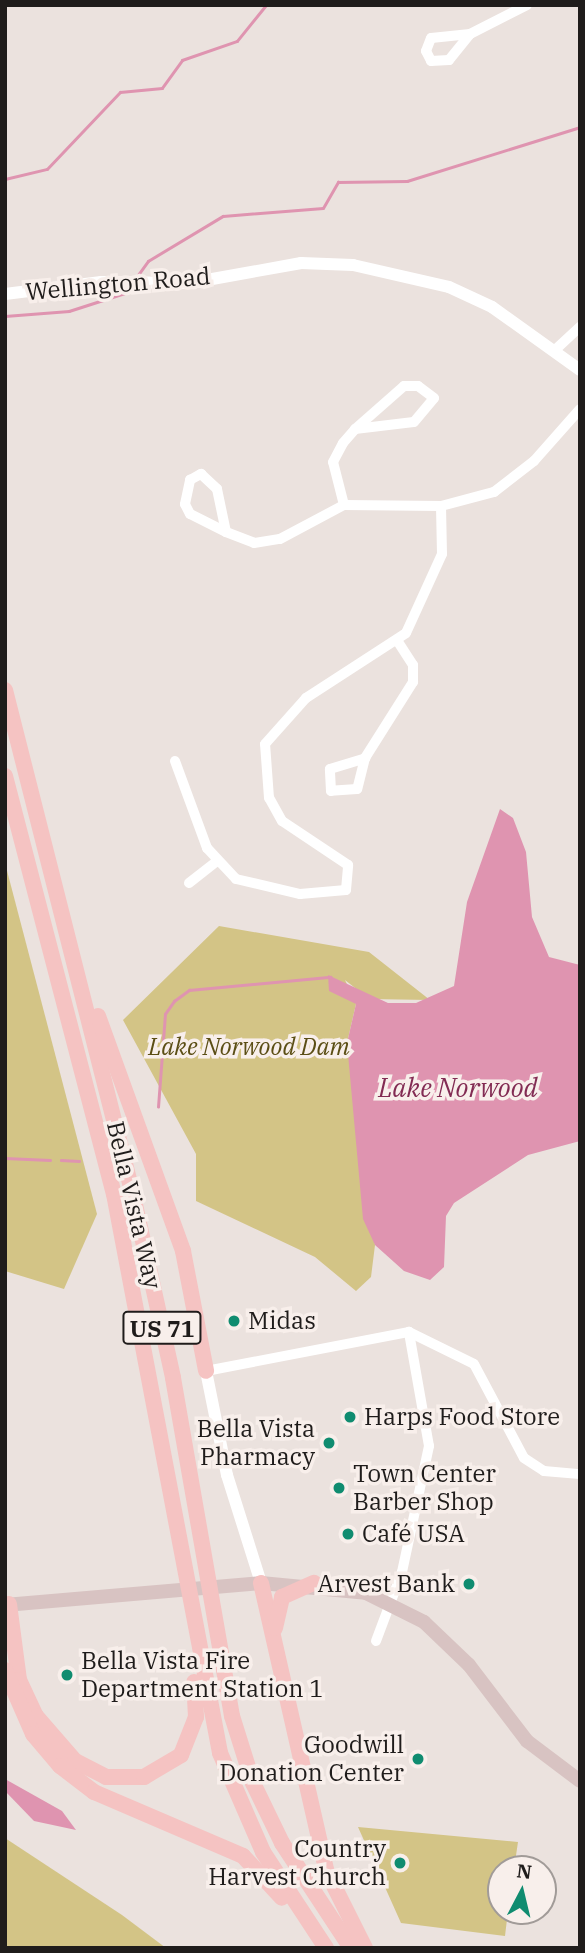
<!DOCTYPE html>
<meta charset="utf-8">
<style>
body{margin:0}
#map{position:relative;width:585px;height:1953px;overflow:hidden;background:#ebe2de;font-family:"IBM Plex Serif",serif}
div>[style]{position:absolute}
.green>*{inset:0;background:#d3c486}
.water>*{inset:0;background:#df94b0}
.stream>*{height:2.5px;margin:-1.25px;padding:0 1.25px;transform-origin:1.25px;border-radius:1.25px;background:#df94b0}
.minor>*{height:10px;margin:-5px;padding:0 5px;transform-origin:5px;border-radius:5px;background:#fff}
.tertiary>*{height:12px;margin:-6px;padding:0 6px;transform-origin:6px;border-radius:6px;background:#fff}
.secondary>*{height:14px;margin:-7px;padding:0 7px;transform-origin:7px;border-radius:7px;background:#d8c3c2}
.primary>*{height:16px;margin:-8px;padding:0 8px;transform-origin:8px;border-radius:8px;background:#f5c3c2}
.dots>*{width:19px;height:19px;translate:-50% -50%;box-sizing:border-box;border:4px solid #f8efeb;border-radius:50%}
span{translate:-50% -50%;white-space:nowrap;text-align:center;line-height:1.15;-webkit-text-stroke:7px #f8efeb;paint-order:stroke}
.shield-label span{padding:2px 5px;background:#f8efeb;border:2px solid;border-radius:5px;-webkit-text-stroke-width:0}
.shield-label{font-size:23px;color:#1f1c1b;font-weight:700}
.street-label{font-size:24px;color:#1f1c1b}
.park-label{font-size:24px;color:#5b4e15;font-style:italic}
.poi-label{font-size:24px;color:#1f1c1b}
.left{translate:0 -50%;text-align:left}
.right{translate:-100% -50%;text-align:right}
.water-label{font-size:26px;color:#822b53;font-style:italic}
.frame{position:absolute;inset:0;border:7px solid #1f1c1b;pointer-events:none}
.north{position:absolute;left:487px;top:1855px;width:70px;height:70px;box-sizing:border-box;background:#f8efeb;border:2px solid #a19b98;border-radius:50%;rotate:7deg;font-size:19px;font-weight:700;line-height:28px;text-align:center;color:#1f1c1b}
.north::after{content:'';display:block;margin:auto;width:24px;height:32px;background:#108c70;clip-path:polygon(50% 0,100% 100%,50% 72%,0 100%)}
</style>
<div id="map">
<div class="green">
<i style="clip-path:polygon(5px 863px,97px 1214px,64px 1289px,5px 1271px)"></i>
<i style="clip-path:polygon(219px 926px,369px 952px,430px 1000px,369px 999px,345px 980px,356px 1004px,347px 1043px,375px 1245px,371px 1277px,356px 1291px,315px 1257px,196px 1201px,196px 1154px,123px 1020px)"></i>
<i style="clip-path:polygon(358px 1827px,518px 1842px,514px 1869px,501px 1869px,501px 1911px,508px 1911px,505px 1936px,401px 1923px)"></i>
<i style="clip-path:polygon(5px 1838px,122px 1915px,166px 1948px,5px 1948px)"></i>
</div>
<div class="water">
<i style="clip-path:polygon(500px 809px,513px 818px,526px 852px,532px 917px,549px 957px,580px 965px,580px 1141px,528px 1155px,454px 1203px,446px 1216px,444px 1267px,430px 1280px,404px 1271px,375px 1245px,363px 1219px,347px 1043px,356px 1004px,329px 991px,328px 975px,388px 1003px,416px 1003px,454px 986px,467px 902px)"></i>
<i style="clip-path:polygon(5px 1779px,62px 1811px,76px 1830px,34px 1821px,5px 1791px)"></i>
</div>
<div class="stream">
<i style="left:5px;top:179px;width:43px;rotate:-13.4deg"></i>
<i style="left:47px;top:169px;width:106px;rotate:-46.5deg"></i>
<i style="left:120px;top:92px;width:42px;rotate:-5.4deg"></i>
<i style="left:162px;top:88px;width:34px;rotate:-54deg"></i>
<i style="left:182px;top:60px;width:58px;rotate:-19.1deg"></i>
<i style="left:237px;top:41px;width:46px;rotate:-51.1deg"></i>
<i style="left:138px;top:275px;width:17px;rotate:-54deg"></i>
<i style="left:148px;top:261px;width:87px;rotate:-31deg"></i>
<i style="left:223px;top:216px;width:100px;rotate:-4.6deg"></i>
<i style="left:323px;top:208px;width:30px;rotate:-60deg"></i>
<i style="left:338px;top:182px;width:69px;rotate:-0.8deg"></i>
<i style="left:407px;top:181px;width:181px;rotate:-17.3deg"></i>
<i style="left:5px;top:316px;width:64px;rotate:-4.5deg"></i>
<i style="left:69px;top:311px;width:59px;rotate:-17.8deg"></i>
<i style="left:158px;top:1107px;width:93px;rotate:-85.7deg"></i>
<i style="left:165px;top:1014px;width:16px;rotate:-55deg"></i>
<i style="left:174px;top:1001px;width:19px;rotate:-36deg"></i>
<i style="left:189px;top:990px;width:142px;rotate:-5.3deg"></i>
<i style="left:5px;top:1158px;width:45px;rotate:2.5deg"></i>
<i style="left:61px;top:1160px;width:18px;rotate:3deg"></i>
</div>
<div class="minor">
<i style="left:470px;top:34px;width:39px;rotate:174deg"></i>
<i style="left:431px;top:38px;width:14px;rotate:111deg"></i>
<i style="left:426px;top:51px;width:11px;rotate:63deg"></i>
<i style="left:431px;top:61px;width:18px;rotate:-3deg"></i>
<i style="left:449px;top:60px;width:33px;rotate:-51deg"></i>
<i style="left:470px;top:34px;width:64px;rotate:-27deg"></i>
<i style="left:555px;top:350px;width:34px;rotate:-43deg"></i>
<i style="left:344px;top:505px;width:44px;rotate:-104.3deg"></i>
<i style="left:333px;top:462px;width:21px;rotate:-62deg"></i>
<i style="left:343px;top:443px;width:18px;rotate:-49deg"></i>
<i style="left:355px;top:429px;width:59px;rotate:-6.8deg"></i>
<i style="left:414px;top:422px;width:31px;rotate:-50deg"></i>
<i style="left:434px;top:398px;width:20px;rotate:-143deg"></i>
<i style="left:418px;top:386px;width:14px;rotate:180deg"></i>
<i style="left:404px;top:386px;width:65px;rotate:138.7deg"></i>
<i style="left:226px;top:532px;width:40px;rotate:-153.4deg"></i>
<i style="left:190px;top:514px;width:11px;rotate:-117deg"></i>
<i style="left:185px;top:504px;width:25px;rotate:-78deg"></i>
<i style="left:190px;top:480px;width:13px;rotate:-29deg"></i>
<i style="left:201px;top:474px;width:22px;rotate:43deg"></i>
<i style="left:217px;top:489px;width:44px;rotate:78.2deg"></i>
<i style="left:226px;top:532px;width:30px;rotate:21deg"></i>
<i style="left:254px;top:543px;width:26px;rotate:-9deg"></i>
<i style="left:280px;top:539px;width:72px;rotate:-28deg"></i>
<i style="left:344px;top:505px;width:97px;rotate:0.6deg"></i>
<i style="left:441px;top:506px;width:55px;rotate:-14.8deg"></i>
<i style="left:494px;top:492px;width:51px;rotate:-37.8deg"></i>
<i style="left:534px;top:461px;width:69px;rotate:-48.5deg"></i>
<i style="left:365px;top:758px;width:32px;rotate:104deg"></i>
<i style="left:357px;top:789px;width:26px;rotate:176deg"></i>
<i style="left:331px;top:791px;width:22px;rotate:-93deg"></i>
<i style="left:330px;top:769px;width:37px;rotate:-17deg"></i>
<i style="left:365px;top:758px;width:90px;rotate:-57.7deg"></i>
<i style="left:413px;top:682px;width:17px;rotate:-90deg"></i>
<i style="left:413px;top:665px;width:30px;rotate:-123deg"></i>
<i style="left:175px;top:761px;width:93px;rotate:69.8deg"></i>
<i style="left:207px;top:848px;width:42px;rotate:46.9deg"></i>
<i style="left:236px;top:879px;width:66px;rotate:13.2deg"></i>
<i style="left:300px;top:894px;width:46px;rotate:-5deg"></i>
<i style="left:346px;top:890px;width:25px;rotate:-85deg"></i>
<i style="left:348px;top:865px;width:79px;rotate:-146.3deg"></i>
<i style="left:282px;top:821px;width:26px;rotate:-119deg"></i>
<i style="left:269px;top:798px;width:54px;rotate:-94.2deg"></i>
<i style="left:265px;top:744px;width:62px;rotate:-48.3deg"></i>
<i style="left:306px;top:698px;width:119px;rotate:-33deg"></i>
<i style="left:406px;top:633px;width:87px;rotate:-65.5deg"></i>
<i style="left:442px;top:554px;width:48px;rotate:-91.2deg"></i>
<i style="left:189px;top:883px;width:33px;rotate:-38deg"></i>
<i style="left:206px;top:1371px;width:207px;rotate:-10.9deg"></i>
<i style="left:409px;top:1332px;width:72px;rotate:26.2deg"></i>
<i style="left:474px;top:1364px;width:106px;rotate:62deg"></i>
<i style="left:524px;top:1458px;width:24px;rotate:33deg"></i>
<i style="left:544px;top:1471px;width:36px;rotate:5deg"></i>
<i style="left:376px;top:1641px;width:74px;rotate:-69.4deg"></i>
<i style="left:402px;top:1572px;width:129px;rotate:-77.9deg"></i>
<i style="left:429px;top:1446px;width:116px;rotate:-100deg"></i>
</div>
<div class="tertiary">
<i style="left:5px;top:294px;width:97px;rotate:-7.1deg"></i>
<i style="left:101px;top:282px;width:89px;rotate:0.6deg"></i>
<i style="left:190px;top:283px;width:113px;rotate:-10.2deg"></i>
<i style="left:301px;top:263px;width:52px;rotate:2.2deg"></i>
<i style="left:353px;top:265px;width:98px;rotate:12.9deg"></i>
<i style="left:449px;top:287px;width:47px;rotate:24.9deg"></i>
<i style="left:492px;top:307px;width:108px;rotate:35.6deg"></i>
<i style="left:206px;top:1371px;width:106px;rotate:78.6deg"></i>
<i style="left:227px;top:1475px;width:113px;rotate:72.5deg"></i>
</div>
<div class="secondary">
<i style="left:5px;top:1605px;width:257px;rotate:-4.9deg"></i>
<i style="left:261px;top:1583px;width:105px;rotate:5.4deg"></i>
<i style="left:366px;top:1593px;width:65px;rotate:26.6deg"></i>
<i style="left:424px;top:1622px;width:62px;rotate:43.7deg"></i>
<i style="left:469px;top:1665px;width:96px;rotate:52.7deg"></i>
<i style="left:527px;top:1741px;width:66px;rotate:37deg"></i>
</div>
<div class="primary">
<i style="left:5px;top:690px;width:517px;rotate:75.78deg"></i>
<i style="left:132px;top:1191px;width:191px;rotate:77.6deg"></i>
<i style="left:173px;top:1378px;width:343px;rotate:80.1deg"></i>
<i style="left:232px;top:1716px;width:70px;rotate:72.6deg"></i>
<i style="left:253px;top:1783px;width:67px;rotate:64.2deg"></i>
<i style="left:282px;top:1843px;width:126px;rotate:56.7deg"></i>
<i style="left:5px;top:776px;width:432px;rotate:75.4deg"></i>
<i style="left:114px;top:1194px;width:569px;rotate:79.26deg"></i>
<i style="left:220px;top:1753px;width:108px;rotate:66.5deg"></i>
<i style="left:263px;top:1852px;width:115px;rotate:56.7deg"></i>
<i style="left:98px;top:1016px;width:250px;rotate:70.1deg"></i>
<i style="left:183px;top:1251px;width:122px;rotate:79.1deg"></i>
<i style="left:261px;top:1583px;width:294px;rotate:77.2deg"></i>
<i style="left:326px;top:1870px;width:87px;rotate:63.4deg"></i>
<i style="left:9px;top:1604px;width:77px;rotate:82.5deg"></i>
<i style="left:19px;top:1680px;width:40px;rotate:65deg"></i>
<i style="left:36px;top:1716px;width:60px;rotate:49.1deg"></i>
<i style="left:75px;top:1761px;width:35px;rotate:27deg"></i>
<i style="left:106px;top:1777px;width:38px"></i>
<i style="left:144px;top:1777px;width:43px;rotate:-30.7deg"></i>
<i style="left:181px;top:1755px;width:41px;rotate:-68.5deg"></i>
<i style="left:196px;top:1717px;width:35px;rotate:-93deg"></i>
<i style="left:275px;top:1628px;width:32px;rotate:-77deg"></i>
<i style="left:282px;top:1597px;width:35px;rotate:-24deg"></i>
<i style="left:5px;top:1670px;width:70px;rotate:66.4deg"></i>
<i style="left:33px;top:1734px;width:42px;rotate:49.8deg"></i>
<i style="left:60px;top:1766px;width:43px;rotate:37.4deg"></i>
<i style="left:94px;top:1792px;width:162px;rotate:23.2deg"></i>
<i style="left:243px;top:1856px;width:57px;rotate:47.1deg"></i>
</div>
<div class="dots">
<i style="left:234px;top:1321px;background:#108c70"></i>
<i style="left:350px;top:1417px;background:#108c70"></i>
<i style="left:329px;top:1443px;background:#108c70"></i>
<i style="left:339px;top:1488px;background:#108c70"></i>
<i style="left:348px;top:1534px;background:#108c70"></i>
<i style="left:469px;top:1584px;background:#108c70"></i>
<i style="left:67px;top:1675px;background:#108c70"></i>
<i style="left:418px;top:1759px;background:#108c70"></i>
<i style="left:400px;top:1863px;background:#108c70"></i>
</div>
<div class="shield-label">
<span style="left:162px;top:1328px">US 71</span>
</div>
<div class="street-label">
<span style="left:118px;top:284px;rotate:-5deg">Wellington Road</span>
<span style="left:134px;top:1205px;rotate:77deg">Bella Vista Way</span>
</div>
<div class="park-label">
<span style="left:249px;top:1047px">Lake Norwood Dam</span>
</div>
<div class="poi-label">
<span class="left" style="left:248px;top:1321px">Midas</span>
<span class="left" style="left:364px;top:1417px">Harps Food Store</span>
<span class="right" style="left:315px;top:1443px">Bella Vista<br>Pharmacy</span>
<span class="left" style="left:353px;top:1488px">Town Center<br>Barber Shop</span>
<span class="left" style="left:362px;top:1534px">Café USA</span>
<span class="right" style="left:455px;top:1584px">Arvest Bank</span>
<span class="left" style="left:81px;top:1675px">Bella Vista Fire<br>Department Station 1</span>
<span class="right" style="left:404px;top:1759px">Goodwill<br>Donation Center</span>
<span class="right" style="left:386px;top:1863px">Country<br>Harvest Church</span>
</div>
<div class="water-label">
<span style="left:458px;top:1088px">Lake Norwood</span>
</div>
<div class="frame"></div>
<div class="north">N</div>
</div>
